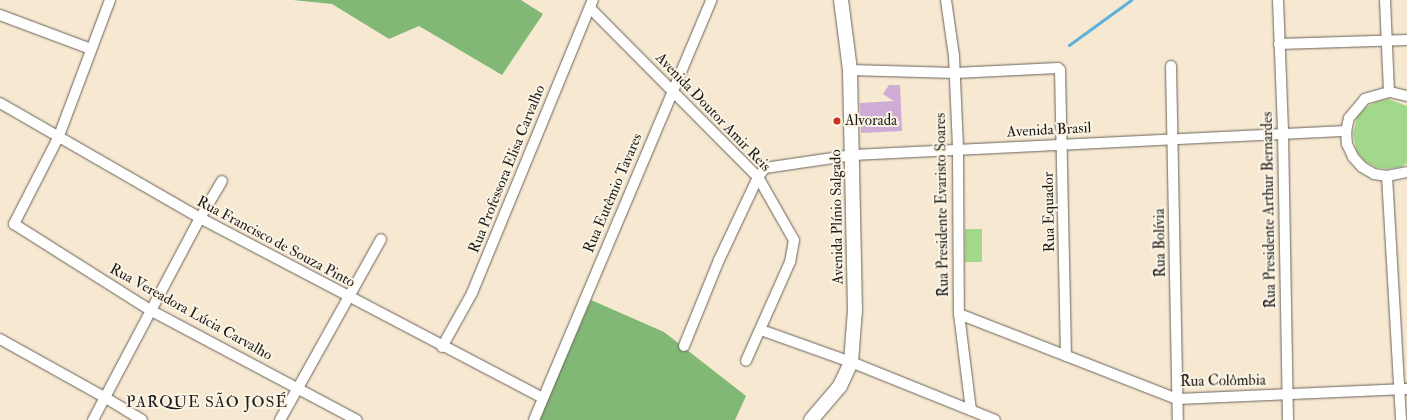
<!DOCTYPE html>
<meta charset="utf-8">
<style>
body{margin:0}
#map{position:relative;width:1407px;height:420px;overflow:hidden;background:#f7e8d1;font-family:"IM FELL Double Pica",serif}
div>[style]{position:absolute}
.green>*{inset:0;background:#a2d889;transform-origin:0 0}
.forest>*{inset:0;background:#81b875}
.stream>*{height:3px;margin:-1.5px;padding:0 1.5px;transform-origin:1.5px;border-radius:1.5px;background:#5eb1da}
.building>*{inset:0;background:#cfacd6}
.roads{filter:drop-shadow(0 0 1px #69635b) drop-shadow(0 0 1px #69635b)}
.street>*{height:10px;margin:-5px;padding:0 5px;transform-origin:5px;border-radius:5px;background:#fff}
.secondary>*{height:14px;margin:-7px;padding:0 7px;transform-origin:7px;border-radius:7px;background:#fff}
.dots>*{width:11px;height:11px;translate:-50% -50%;box-sizing:border-box;border:2px solid #fcf5e5;border-radius:50%}
span{translate:-50% -50%;white-space:nowrap;text-align:center;line-height:1.15;-webkit-text-stroke:4px #fcf5e5;paint-order:stroke}
.street-label{font-size:15px;color:#1c1c1c}
.poi-label{font-size:15px;color:#1c1c1c}
.left{translate:0 -50%;text-align:left}
.neighbourhood-label{font-size:16px;color:#1c1c1c;letter-spacing:1px}
</style>
<div id="map">
<div class="green">
<i style="clip-path:polygon(1388px 99px,1407px 106px,1407px 163px,1401px 167px,1387px 169px,1375px 167px,1365px 161px,1357px 152px,1353px 135px,1357px 117px,1365px 108px,1376px 102px)"></i>
<i style="left:982px;top:229px;width:33px;height:17px;rotate:90deg"></i>
</div>
<div class="forest">
<i style="clip-path:polygon(293px 0,521px 0,543px 14px,502px 75px,419px 26px,389px 39px,332px 4px)"></i>
<i style="clip-path:polygon(591px 300px,664px 332px,746px 396px,735px 420px,539px 420px)"></i>
</div>
<div class="stream">
<i style="left:1069px;top:45px;width:77px;rotate:-36deg"></i>
</div>
<div class="building">
<i style="clip-path:polygon(889px 85px,900px 85px,902px 131px,861px 133px,860px 103px,894px 101px,883px 94px)"></i>
</div>
<div class="roads">
<div class="street">
<i style="left:110px;top:0;width:145px;rotate:110.6deg"></i>
<i style="left:59px;top:136px;width:99px;rotate:117.1deg"></i>
<i style="left:14px;top:224px;width:161px;rotate:32.3deg"></i>
<i style="left:150px;top:310px;width:234px;rotate:28deg"></i>
<i style="left:946px;top:0;width:57px;rotate:81.9deg"></i>
<i style="left:954px;top:56px;width:92px;rotate:87.5deg"></i>
<i style="left:958px;top:148px;width:166px;rotate:89.7deg"></i>
<i style="left:959px;top:314px;width:97px;rotate:82.9deg"></i>
<i style="left:1278px;top:0;width:133px;rotate:87.8deg"></i>
<i style="left:1283px;top:133px;width:287px;rotate:89deg"></i>
<i style="left:1385px;top:0;width:92px;rotate:87.5deg"></i>
<i style="left:590px;top:8px;width:238px;rotate:45.2deg"></i>
<i style="left:758px;top:177px;width:73px;rotate:60.3deg"></i>
<i style="left:794px;top:240px;width:22px;rotate:100deg"></i>
<i style="left:790px;top:262px;width:108px;rotate:114deg"></i>
<i style="left:0;top:15px;width:97px;rotate:20.5deg"></i>
<i style="left:1279px;top:44px;width:128px;rotate:-1.8deg"></i>
<i style="left:1171px;top:66px;width:354px;rotate:88.9deg"></i>
<i style="left:850px;top:70px;width:105px;rotate:1.6deg"></i>
<i style="left:955px;top:73px;width:103px;rotate:-2.8deg"></i>
<i style="left:1058px;top:68px;width:3px;rotate:45deg"></i>
<i style="left:1060px;top:70px;width:286px;rotate:88.8deg"></i>
<i style="left:1407px;top:96px;width:18px;rotate:-167deg"></i>
<i style="left:1389px;top:92px;width:25px;rotate:164deg"></i>
<i style="left:1365px;top:99px;width:25px;rotate:130deg"></i>
<i style="left:1349px;top:118px;width:13px;rotate:103deg"></i>
<i style="left:1346px;top:131px;width:13px;rotate:86deg"></i>
<i style="left:1347px;top:144px;width:14px;rotate:65deg"></i>
<i style="left:1353px;top:157px;width:13px;rotate:48deg"></i>
<i style="left:1362px;top:167px;width:14px;rotate:30deg"></i>
<i style="left:1374px;top:174px;width:13px;rotate:9deg"></i>
<i style="left:1387px;top:176px;width:20px;rotate:-11deg"></i>
<i style="left:0;top:103px;width:231px;rotate:29.9deg"></i>
<i style="left:200px;top:218px;width:387px;rotate:27.7deg"></i>
<i style="left:1387px;top:176px;width:244px;rotate:86.7deg"></i>
<i style="left:959px;top:314px;width:234px;rotate:21.3deg"></i>
<i style="left:1177px;top:399px;width:230px;rotate:-2.5deg"></i>
<i style="left:761px;top:330px;width:96px;rotate:19.6deg"></i>
<i style="left:851px;top:362px;width:155px;rotate:21.9deg"></i>
<i style="left:0;top:339px;width:121px;rotate:29.1deg"></i>
<i style="left:106px;top:398px;width:42px;rotate:31.4deg"></i>
<i style="left:684px;top:346px;width:93px;rotate:-67.9deg"></i>
<i style="left:719px;top:260px;width:92px;rotate:-64.8deg"></i>
<i style="left:758px;top:177px;width:11px;rotate:-52deg"></i>
<i style="left:765px;top:168px;width:89px;rotate:-8.4deg"></i>
<i style="left:853px;top:155px;width:494px;rotate:-2.8deg"></i>
<i style="left:442px;top:347px;width:62px;rotate:-60.9deg"></i>
<i style="left:472px;top:293px;width:317px;rotate:-67.6deg"></i>
<i style="left:93px;top:420px;width:229px;rotate:-62.1deg"></i>
<i style="left:200px;top:218px;width:43px;rotate:-59.3deg"></i>
<i style="left:280px;top:420px;width:207px;rotate:-60.8deg"></i>
<i style="left:534px;top:420px;width:456px;rotate:-67.1deg"></i>
</div>
<div class="secondary">
<i style="left:811px;top:420px;width:45px;rotate:-49.5deg"></i>
<i style="left:840px;top:386px;width:26px;rotate:-65deg"></i>
<i style="left:851px;top:362px;width:52px;rotate:-85.6deg"></i>
<i style="left:855px;top:310px;width:240px;rotate:-91.2deg"></i>
<i style="left:850px;top:70px;width:71px;rotate:-97.3deg"></i>
</div>
</div>
<div class="dots">
<i style="left:837px;top:121px;background:#c8321e"></i>
</div>
<div class="street-label">
<span style="left:713px;top:112px;rotate:46deg">Avenida Doutor Amir Reis</span>
<span style="left:1049px;top:130px;rotate:-3deg">Avenida Brasil</span>
<span style="left:507px;top:169px;rotate:-68deg">Rua Professora Elisa Carvalho</span>
<span style="left:613px;top:193px;rotate:-67deg">Rua Eutêmio Tavares</span>
<span style="left:942px;top:205px;rotate:-91deg">Rua Presidente Evaristo Soares</span>
<span style="left:1269px;top:210px;rotate:-91deg">Rua Presidente Arthur Bernardes</span>
<span style="left:1049px;top:212px;rotate:-91deg">Rua Equador</span>
<span style="left:837px;top:217px;rotate:-91deg">Avenida Plínio Salgado</span>
<span style="left:276px;top:242px;rotate:28deg">Rua Francisco de Souza Pinto</span>
<span style="left:1160px;top:243px;rotate:-91deg">Rua Bolívia</span>
<span style="left:191px;top:312px;rotate:29deg">Rua Vereadora Lúcia Carvalho</span>
<span style="left:1223px;top:381px;rotate:-1deg">Rua Colômbia</span>
</div>
<div class="poi-label">
<span class="left" style="left:845px;top:121px">Alvorada</span>
</div>
<div class="neighbourhood-label">
<span style="left:207px;top:402px">PARQUE SÃO JOSÉ</span>
</div>
</div>
